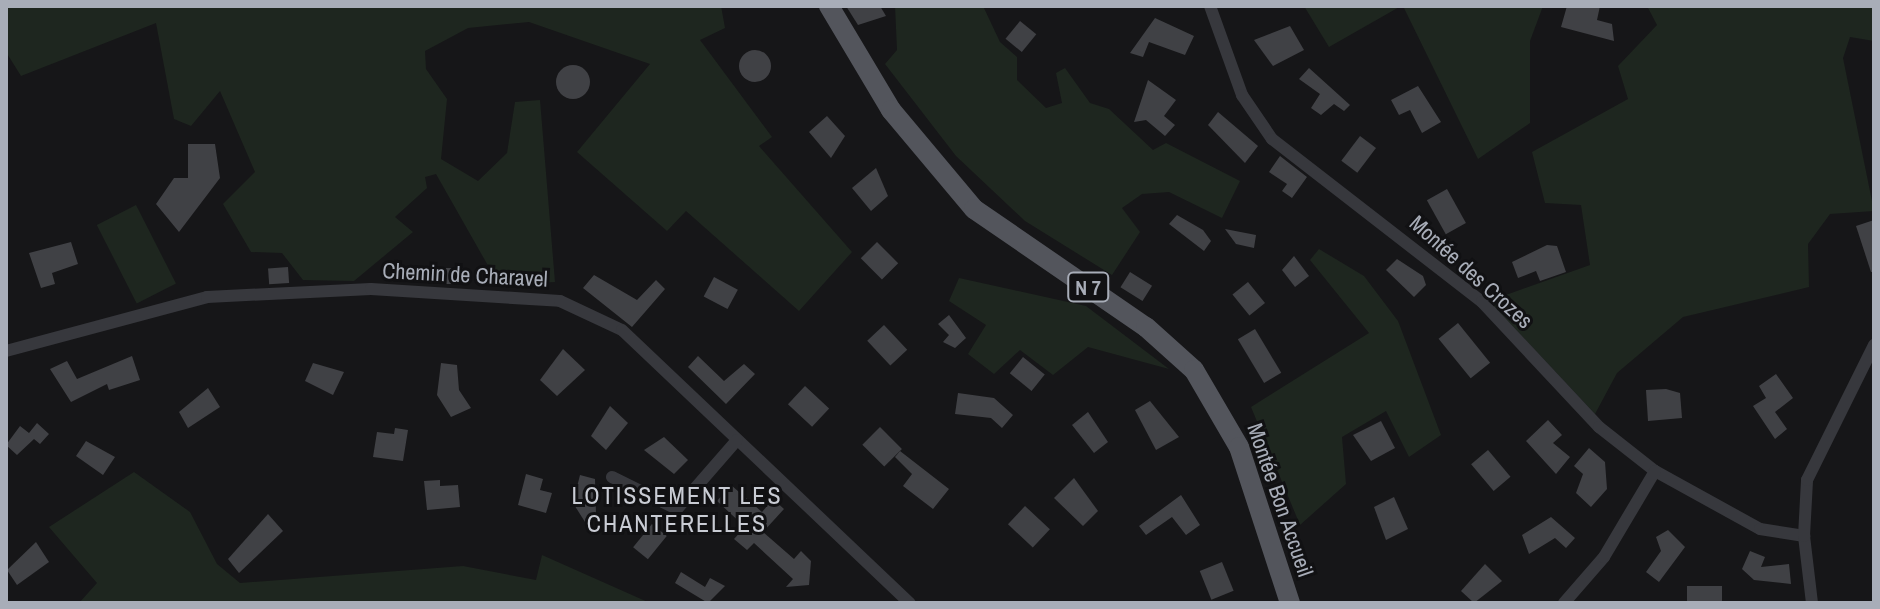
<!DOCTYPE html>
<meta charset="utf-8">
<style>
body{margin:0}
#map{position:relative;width:1880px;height:609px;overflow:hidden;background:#161618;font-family:"Archivo Narrow",sans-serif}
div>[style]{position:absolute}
.green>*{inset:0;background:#1e261f;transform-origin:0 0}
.building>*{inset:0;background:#404145;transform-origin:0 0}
.round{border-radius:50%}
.minor>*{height:12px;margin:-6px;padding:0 6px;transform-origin:6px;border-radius:6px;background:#37383d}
.primary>*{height:20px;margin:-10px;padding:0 10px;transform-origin:10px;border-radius:10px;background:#53555c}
span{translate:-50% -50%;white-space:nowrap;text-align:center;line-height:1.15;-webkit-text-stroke:6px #111113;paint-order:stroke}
.shield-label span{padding:2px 6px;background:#111113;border:2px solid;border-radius:6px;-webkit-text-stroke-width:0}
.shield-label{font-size:20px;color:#a8adb8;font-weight:700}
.street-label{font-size:22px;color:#a8adb8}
.neighbourhood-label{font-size:24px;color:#c9ccd4;letter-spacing:2px}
.frame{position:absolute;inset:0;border:8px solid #a8adb8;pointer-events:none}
</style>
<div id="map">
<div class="green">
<i style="clip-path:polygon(6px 6px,721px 6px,725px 28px,700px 40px,772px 137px,759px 146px,852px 252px,799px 311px,686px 211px,667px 231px,577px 152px,650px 64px,529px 22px,468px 28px,425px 51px,426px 69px,447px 99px,441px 159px,478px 181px,507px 153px,515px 102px,540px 100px,555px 282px,499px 285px,436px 174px,425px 177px,427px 188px,395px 217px,413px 232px,354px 281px,303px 280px,282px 253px,251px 252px,223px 204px,255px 172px,220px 91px,191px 126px,174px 119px,156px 23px,21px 76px,6px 52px)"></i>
<i style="clip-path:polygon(895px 6px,983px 6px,1000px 42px,1017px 57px,1017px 80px,1046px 108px,1062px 103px,1056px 73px,1065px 68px,1090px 103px,1109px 109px,1153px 150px,1166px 143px,1240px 181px,1222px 218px,1169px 192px,1142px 194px,1122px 208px,1140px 232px,1112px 275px,1025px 221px,956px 156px,885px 64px,897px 50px)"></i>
<i style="clip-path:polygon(1304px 6px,1401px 6px,1329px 47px)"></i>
<i style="clip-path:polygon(1403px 6px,1543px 6px,1530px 41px,1530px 123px,1478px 159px)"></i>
<i style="clip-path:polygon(1647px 6px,1874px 6px,1874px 41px,1850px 37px,1843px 58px,1874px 211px,1830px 214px,1808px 244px,1809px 287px,1683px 317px,1617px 373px,1595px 414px,1489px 301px,1590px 265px,1581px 205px,1545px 203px,1532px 152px,1628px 99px,1618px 66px,1657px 25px)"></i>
<i style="left:136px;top:205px;width:88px;height:44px;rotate:63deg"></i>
<i style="clip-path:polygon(1319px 249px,1364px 276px,1398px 321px,1441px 435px,1409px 457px,1386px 411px,1342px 437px,1346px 484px,1300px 525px,1251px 407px,1369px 333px,1310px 260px)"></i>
<i style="clip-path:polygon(959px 278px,1086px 306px,1169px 369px,1088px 347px,1053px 375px,1020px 350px,994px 374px,968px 354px,986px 325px,949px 301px)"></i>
<i style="clip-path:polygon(134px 472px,190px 512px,217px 564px,240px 583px,463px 566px,536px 580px,542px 555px,650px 603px,79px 603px,97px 583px,49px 527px)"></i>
</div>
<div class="building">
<i style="clip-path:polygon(846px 6px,880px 6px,886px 16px,858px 25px)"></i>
<i style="clip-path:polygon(1567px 6px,1600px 6px,1597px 20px,1612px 24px,1614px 41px,1561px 27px)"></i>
<i style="clip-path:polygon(1155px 18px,1194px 36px,1185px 55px,1149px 42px,1143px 57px,1130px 53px)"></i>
<i style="left:1020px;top:21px;width:21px;height:23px;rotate:39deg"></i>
<i style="clip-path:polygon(1290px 26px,1304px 50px,1273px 66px,1254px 40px)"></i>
<i class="round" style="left:739px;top:50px;width:32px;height:32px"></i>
<i class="round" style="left:556px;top:65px;width:34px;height:34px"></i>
<i style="clip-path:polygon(1309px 68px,1350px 105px,1344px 111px,1334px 104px,1321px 115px,1311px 108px,1320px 94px,1299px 79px)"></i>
<i style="clip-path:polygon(1148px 80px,1176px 100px,1164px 116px,1175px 125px,1165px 136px,1146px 120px,1134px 122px)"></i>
<i style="clip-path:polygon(1418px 86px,1441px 122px,1422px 133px,1410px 110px,1399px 115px,1391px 100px)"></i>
<i style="clip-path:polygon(1218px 112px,1258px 146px,1245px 163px,1208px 125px)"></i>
<i style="clip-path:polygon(827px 116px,845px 136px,831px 158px,809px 132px)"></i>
<i style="left:1360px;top:136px;width:20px;height:31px;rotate:37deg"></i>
<i style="clip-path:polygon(188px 144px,215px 144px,220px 178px,179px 232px,156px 204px,174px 178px,188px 178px)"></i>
<i style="clip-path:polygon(1280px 156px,1307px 177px,1292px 198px,1282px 191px,1287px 184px,1269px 172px)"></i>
<i style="clip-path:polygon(876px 168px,888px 196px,871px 211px,852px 188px)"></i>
<i style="left:1447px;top:189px;width:39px;height:23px;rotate:61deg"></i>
<i style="clip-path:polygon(1177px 215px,1203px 230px,1211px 241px,1204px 251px,1169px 224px)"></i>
<i style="clip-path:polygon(1874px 220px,1874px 272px,1871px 272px,1856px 226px)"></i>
<i style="clip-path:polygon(1225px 229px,1256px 235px,1254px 248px,1236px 244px)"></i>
<i style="clip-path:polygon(71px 242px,78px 264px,52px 273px,55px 284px,41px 288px,29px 253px)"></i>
<i style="left:877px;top:242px;width:30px;height:23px;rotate:45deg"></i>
<i style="clip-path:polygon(1547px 245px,1557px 246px,1566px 272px,1540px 281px,1536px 271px,1518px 278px,1512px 262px)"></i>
<i style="clip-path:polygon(1294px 256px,1309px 276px,1295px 287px,1282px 270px)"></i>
<i style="clip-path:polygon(1397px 259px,1423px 276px,1426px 285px,1414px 297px,1386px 270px)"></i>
<i style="left:288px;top:267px;width:16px;height:20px;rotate:86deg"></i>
<i style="left:442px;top:268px;width:21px;height:16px"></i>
<i style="left:1130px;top:272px;width:26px;height:18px;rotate:32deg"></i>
<i style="clip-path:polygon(594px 275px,637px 300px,656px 280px,665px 289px,632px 327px,583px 288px)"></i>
<i style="left:714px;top:277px;width:27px;height:22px;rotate:28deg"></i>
<i style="left:1248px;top:282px;width:27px;height:20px;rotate:51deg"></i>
<i style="clip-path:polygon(949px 315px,966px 338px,955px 348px,943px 342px,949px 335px,938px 324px)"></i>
<i style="left:1458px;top:323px;width:51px;height:25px;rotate:51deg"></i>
<i style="left:884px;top:325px;width:34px;height:23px;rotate:47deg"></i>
<i style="left:1255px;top:329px;width:51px;height:20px;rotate:59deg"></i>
<i style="clip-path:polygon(563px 349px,585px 370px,557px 396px,540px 380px)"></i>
<i style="clip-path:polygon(132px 356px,140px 380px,109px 390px,107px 384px,71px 402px,50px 369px,67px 361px,77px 379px)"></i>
<i style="clip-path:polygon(698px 356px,724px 381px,744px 364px,755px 374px,726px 404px,688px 367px)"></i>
<i style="left:1023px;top:357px;width:28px;height:21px;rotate:39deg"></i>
<i style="clip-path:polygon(313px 363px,344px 372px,333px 395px,305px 381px)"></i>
<i style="clip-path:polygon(441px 363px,457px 365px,459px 390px,471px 408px,451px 417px,437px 395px)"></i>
<i style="clip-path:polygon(1776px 374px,1793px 398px,1775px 412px,1787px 429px,1775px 439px,1753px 406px,1766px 398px,1759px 386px)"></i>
<i style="left:805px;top:386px;width:33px;height:25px;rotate:43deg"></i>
<i style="clip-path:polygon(208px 388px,220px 407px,188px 428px,179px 412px)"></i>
<i style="clip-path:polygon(1666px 389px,1680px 393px,1682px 418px,1648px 421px,1646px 390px)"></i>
<i style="clip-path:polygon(958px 393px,994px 398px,1013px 415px,1002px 428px,991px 418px,955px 414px)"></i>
<i style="clip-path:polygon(1150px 401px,1179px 437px,1156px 450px,1135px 410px)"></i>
<i style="clip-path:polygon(610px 406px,628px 423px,606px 450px,591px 436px)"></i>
<i style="clip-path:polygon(1088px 412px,1108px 442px,1094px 453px,1072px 425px)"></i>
<i style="clip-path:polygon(1548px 420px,1562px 435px,1553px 443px,1570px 457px,1556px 474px,1526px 441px)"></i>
<i style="clip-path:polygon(1381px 421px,1395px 448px,1371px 461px,1353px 435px)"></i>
<i style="clip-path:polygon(37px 423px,49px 434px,40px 444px,34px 439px,17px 455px,6px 445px,20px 426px,29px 433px)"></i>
<i style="left:880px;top:427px;width:31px;height:25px;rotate:45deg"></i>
<i style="clip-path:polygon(395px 428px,408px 430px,403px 461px,373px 457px,377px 432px,394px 434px)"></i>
<i style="clip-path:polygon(664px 437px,688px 460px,674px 474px,644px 450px)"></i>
<i style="clip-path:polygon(86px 441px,115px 457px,103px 475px,76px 456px)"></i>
<i style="clip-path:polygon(1589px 448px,1605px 462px,1607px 489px,1591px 507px,1576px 493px,1583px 474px,1574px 466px)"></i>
<i style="left:1488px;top:450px;width:35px;height:22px;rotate:50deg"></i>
<i style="clip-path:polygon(900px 451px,949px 489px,933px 509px,903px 486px,912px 474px,895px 457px)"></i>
<i style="clip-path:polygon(526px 474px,543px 479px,540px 490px,552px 493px,546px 513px,518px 505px)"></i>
<i style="clip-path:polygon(580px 475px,595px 479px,596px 514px,585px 522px,573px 503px)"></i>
<i style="clip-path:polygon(1074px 478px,1098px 511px,1083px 526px,1054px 498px)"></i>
<i style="clip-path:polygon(440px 480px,440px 486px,458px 485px,460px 507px,427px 510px,424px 481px)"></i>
<i style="clip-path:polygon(731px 485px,762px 512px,773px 499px,784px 509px,763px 532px,794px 559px,801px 551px,811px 561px,809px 585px,786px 587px,793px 579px,754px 543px,747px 550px,734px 539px,745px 527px,717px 501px)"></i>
<i style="clip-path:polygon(1181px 495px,1200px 525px,1186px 535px,1172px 517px,1146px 535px,1139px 526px)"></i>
<i style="clip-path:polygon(1394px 497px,1408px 529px,1386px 540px,1374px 507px)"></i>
<i style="left:1025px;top:506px;width:34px;height:25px;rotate:43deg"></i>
<i style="clip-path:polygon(268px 514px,283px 531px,239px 573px,228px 559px)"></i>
<i style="clip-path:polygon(1551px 517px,1575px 538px,1566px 548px,1555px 538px,1529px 554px,1522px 535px)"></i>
<i style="left:652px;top:524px;width:19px;height:30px;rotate:39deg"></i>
<i style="clip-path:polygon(1668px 530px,1685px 547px,1659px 582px,1646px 572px,1661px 551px,1656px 537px)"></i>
<i style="clip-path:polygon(36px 542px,49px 562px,17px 585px,7px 570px)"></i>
<i style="clip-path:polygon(1750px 551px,1765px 557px,1761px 567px,1789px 564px,1791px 584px,1754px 580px,1742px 569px)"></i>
<i style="left:1222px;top:562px;width:31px;height:24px;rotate:68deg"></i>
<i style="clip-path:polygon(1485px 564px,1502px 581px,1474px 603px,1461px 591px)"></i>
<i style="clip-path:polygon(681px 572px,705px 587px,710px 578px,725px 586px,708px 603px,675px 583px)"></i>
<i style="left:1687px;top:586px;width:35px;height:17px"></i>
</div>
<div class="minor">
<i style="left:1210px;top:6px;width:95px;rotate:70.2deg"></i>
<i style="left:1242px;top:95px;width:53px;rotate:55.7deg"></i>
<i style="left:1272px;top:139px;width:266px;rotate:37.8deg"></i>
<i style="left:1482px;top:302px;width:171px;rotate:46.9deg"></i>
<i style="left:1599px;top:427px;width:71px;rotate:38.2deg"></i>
<i style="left:1655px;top:471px;width:120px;rotate:28.9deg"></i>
<i style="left:1760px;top:529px;width:45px;rotate:9deg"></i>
<i style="left:6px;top:351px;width:208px;rotate:-15deg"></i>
<i style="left:207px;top:297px;width:164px;rotate:-2.8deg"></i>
<i style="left:371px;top:289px;width:189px;rotate:3.6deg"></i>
<i style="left:560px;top:301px;width:68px;rotate:25.1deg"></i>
<i style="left:622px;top:330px;width:397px;rotate:43.5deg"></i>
<i style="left:612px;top:477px;width:72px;rotate:26.2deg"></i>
<i style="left:677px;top:509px;width:91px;rotate:-49deg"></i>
<i style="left:1564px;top:603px;width:61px;rotate:-49deg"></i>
<i style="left:1604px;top:557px;width:100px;rotate:-59.3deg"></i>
<i style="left:1812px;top:603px;width:67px;rotate:-96.8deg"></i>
<i style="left:1804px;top:536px;width:56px;rotate:-86.9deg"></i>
<i style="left:1807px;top:480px;width:151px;rotate:-63.6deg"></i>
</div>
<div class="primary">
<i style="left:829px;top:6px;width:121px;rotate:59.2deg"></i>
<i style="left:891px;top:110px;width:129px;rotate:50deg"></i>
<i style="left:974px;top:209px;width:209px;rotate:34.5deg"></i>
<i style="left:1146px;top:327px;width:64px;rotate:41.9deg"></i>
<i style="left:1194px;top:370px;width:89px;rotate:59.7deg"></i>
<i style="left:1239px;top:447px;width:164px;rotate:71.9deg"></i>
</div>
<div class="shield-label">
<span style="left:1088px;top:287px">N 7</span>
</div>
<div class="street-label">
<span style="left:1471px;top:272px;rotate:42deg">Montée des Crozes</span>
<span style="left:465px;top:275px;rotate:3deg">Chemin de Charavel</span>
<span style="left:1280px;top:500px;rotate:71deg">Montée Bon Accueil</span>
</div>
<div class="neighbourhood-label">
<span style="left:677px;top:510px">LOTISSEMENT LES<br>CHANTERELLES</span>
</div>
<div class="frame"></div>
</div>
